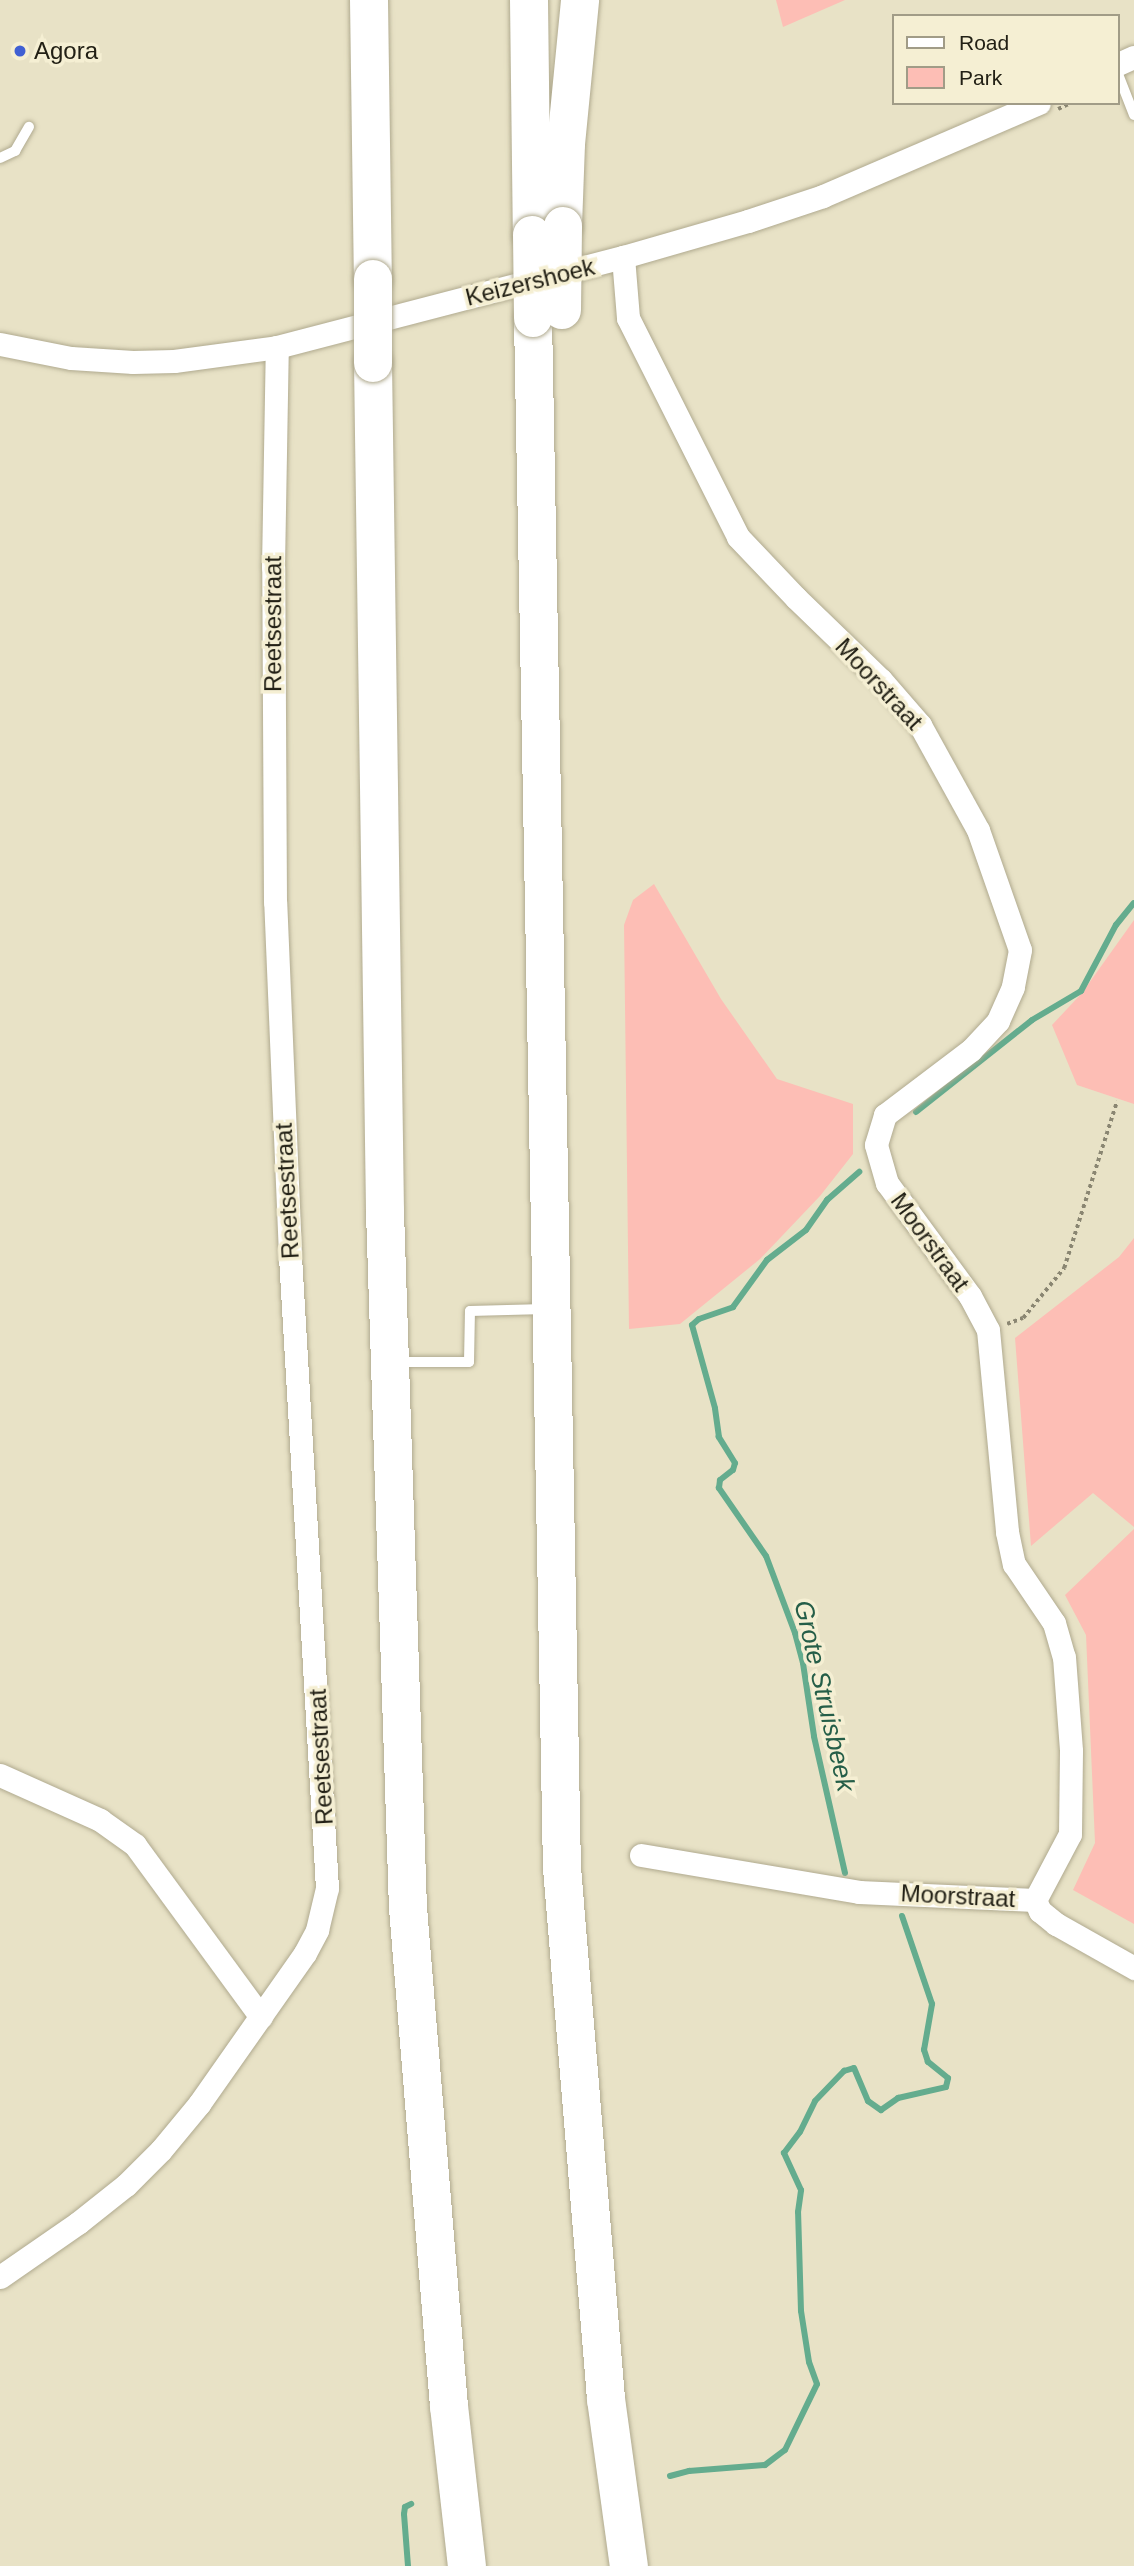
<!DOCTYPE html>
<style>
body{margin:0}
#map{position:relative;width:1134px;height:2566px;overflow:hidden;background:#e8e2c6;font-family:Arial,sans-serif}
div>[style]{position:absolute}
.green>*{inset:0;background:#fdbeb5}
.stream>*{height:6px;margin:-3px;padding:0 3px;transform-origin:3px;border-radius:3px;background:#64ac8e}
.path>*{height:3.5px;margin-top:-1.75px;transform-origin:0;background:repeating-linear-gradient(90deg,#8a8672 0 3.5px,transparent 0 7px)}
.roads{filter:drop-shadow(0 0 2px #b0aa8f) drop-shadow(0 0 2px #b0aa8f)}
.service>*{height:10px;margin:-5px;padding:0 5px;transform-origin:5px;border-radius:5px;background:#fff}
.minor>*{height:23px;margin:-11.5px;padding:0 11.5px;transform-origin:11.5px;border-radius:11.5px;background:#fff}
.motorway>*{height:38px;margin:-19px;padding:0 19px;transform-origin:19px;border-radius:19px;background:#fff}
.bridges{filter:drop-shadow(0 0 2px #b0aa8f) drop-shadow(0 0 2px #b0aa8f)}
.motorway-bridge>*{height:38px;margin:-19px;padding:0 19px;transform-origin:19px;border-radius:19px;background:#fff}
.dots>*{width:19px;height:19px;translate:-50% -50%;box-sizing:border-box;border:4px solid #f5efd3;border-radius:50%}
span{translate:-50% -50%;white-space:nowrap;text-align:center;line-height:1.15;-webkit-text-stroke:7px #f5efd3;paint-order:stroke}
.poi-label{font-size:24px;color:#222015}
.left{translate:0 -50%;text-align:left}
.street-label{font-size:24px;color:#222015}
.water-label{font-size:26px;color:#255e48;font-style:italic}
.legend{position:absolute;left:892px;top:14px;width:228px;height:91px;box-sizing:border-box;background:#f5efd3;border:2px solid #a19c87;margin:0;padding:9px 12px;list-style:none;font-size:21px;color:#222015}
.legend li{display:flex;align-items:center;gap:14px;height:35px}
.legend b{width:35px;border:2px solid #a19c87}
</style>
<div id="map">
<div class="green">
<i style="clip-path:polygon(776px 0,845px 0,783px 27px)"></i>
<i style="clip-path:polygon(654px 884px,721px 999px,777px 1079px,853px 1104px,853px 1154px,820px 1196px,760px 1259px,680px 1324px,629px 1329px,624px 925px,633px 900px)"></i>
<i style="clip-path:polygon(1134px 920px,1134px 1104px,1077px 1085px,1052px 1025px,1082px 993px)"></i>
<i style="clip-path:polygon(1134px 1238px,1134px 1527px,1093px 1493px,1031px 1546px,1015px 1338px,1119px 1257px)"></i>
<i style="clip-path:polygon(1134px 1529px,1134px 1924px,1073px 1890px,1095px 1843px,1086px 1635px,1065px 1595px)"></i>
</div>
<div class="stream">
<i style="left:916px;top:1112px;width:148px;rotate:-38.4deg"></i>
<i style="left:1032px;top:1020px;width:57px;rotate:-30.6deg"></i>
<i style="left:1081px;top:991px;width:75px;rotate:-62.1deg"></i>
<i style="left:1116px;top:925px;width:28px;rotate:-51deg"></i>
<i style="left:845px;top:1873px;width:140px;rotate:-102.8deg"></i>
<i style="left:814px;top:1736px;width:74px;rotate:-98.6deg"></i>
<i style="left:803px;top:1663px;width:31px;rotate:-105deg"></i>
<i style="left:795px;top:1633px;width:82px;rotate:-110.6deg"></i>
<i style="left:766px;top:1556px;width:83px;rotate:-124.7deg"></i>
<i style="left:719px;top:1488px;width:8px;rotate:-83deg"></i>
<i style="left:720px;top:1480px;width:16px;rotate:-38deg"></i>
<i style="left:733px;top:1470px;width:7px;rotate:-74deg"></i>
<i style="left:735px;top:1463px;width:31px;rotate:-122deg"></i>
<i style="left:719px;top:1437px;width:29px;rotate:-98deg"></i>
<i style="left:715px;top:1408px;width:86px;rotate:-105.5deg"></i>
<i style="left:692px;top:1325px;width:9px;rotate:-41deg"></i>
<i style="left:699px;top:1319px;width:36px;rotate:-19deg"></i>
<i style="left:733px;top:1307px;width:58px;rotate:-54.1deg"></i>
<i style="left:767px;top:1260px;width:49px;rotate:-37.6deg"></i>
<i style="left:806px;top:1230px;width:37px;rotate:-55deg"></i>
<i style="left:827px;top:1200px;width:43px;rotate:-41.2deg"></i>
<i style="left:670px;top:2476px;width:20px;rotate:-15deg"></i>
<i style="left:689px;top:2471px;width:76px;rotate:-4.5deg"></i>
<i style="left:765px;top:2465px;width:25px;rotate:-37deg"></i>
<i style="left:785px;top:2450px;width:73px;rotate:-64.1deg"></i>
<i style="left:817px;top:2384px;width:23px;rotate:-110deg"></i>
<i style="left:809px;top:2362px;width:52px;rotate:-98.9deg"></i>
<i style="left:801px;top:2311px;width:99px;rotate:-91.7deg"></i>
<i style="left:798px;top:2212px;width:22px;rotate:-82deg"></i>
<i style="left:801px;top:2190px;width:41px;rotate:-114.7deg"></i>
<i style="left:784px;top:2153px;width:26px;rotate:-53deg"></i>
<i style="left:800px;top:2132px;width:34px;rotate:-64deg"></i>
<i style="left:815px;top:2101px;width:42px;rotate:-46deg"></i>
<i style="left:844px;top:2071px;width:10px;rotate:-17deg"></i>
<i style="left:854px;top:2068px;width:36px;rotate:67deg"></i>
<i style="left:868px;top:2101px;width:16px;rotate:35deg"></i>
<i style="left:881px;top:2110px;width:21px;rotate:-35deg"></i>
<i style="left:898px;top:2098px;width:49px;rotate:-12.9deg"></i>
<i style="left:946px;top:2087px;width:9px;rotate:-77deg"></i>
<i style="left:948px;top:2078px;width:26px;rotate:-141deg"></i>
<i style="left:928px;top:2062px;width:13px;rotate:-108deg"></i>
<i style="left:924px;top:2050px;width:47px;rotate:-80.1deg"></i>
<i style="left:932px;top:2004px;width:93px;rotate:-108.8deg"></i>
<i style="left:408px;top:2566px;width:52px;rotate:-94.4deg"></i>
<i style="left:404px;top:2514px;width:7px;rotate:-82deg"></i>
<i style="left:405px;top:2507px;width:7px;rotate:-27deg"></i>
</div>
<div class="path">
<i style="left:1058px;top:109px;width:14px;rotate:-25deg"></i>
<i style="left:1007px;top:1324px;width:17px;rotate:-21deg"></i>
<i style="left:1023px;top:1318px;width:65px;rotate:-50.6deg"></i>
<i style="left:1064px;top:1268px;width:175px;rotate:-72.4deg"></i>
</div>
<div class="roads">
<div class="service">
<i style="left:1118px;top:74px;width:44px;rotate:68.7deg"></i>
<i style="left:0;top:158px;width:17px;rotate:-25deg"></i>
<i style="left:15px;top:151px;width:28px;rotate:-60deg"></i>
<i style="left:395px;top:1362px;width:74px"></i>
<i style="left:469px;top:1362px;width:51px;rotate:-88.9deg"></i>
<i style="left:470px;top:1311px;width:75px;rotate:-1.5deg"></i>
</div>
<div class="minor">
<i style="left:1118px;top:64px;width:17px;rotate:-24deg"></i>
<i style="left:623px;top:257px;width:61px;rotate:85.3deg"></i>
<i style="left:628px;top:318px;width:245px;rotate:63.3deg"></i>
<i style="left:738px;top:537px;width:84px;rotate:46.4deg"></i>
<i style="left:796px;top:598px;width:118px;rotate:44deg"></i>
<i style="left:881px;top:680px;width:60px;rotate:49.1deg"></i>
<i style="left:920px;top:725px;width:120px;rotate:61.1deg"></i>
<i style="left:978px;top:830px;width:127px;rotate:70.7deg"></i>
<i style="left:1020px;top:950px;width:38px;rotate:101deg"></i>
<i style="left:1013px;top:987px;width:37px;rotate:114deg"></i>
<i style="left:998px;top:1021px;width:40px;rotate:133deg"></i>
<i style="left:971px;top:1050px;width:108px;rotate:142.9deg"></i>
<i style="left:885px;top:1115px;width:31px;rotate:107deg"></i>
<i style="left:876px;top:1145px;width:40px;rotate:74deg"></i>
<i style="left:887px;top:1183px;width:140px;rotate:53.7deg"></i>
<i style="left:970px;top:1296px;width:38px;rotate:62deg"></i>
<i style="left:988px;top:1330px;width:203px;rotate:84.6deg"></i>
<i style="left:1007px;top:1532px;width:33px;rotate:78deg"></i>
<i style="left:1014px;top:1564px;width:71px;rotate:55.9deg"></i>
<i style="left:1054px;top:1623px;width:35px;rotate:74deg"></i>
<i style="left:1064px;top:1657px;width:94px;rotate:85.7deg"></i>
<i style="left:1071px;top:1751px;width:83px;rotate:90.7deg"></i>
<i style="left:1070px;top:1834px;width:75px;rotate:117.9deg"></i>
<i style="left:0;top:344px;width:72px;rotate:11.2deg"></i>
<i style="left:71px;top:358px;width:62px;rotate:3.7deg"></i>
<i style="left:133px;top:362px;width:41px;rotate:-1.4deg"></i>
<i style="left:174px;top:361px;width:104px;rotate:-7.7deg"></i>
<i style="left:277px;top:347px;width:358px;rotate:-14.6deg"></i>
<i style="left:623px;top:257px;width:130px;rotate:-16.1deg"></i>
<i style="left:748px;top:221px;width:79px;rotate:-18.4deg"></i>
<i style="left:823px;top:196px;width:235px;rotate:-23.3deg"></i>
<i style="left:0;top:1775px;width:110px;rotate:24.2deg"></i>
<i style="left:100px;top:1820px;width:43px;rotate:35.5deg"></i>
<i style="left:135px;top:1845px;width:213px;rotate:53.8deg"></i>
<i style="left:641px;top:1855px;width:221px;rotate:9.6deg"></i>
<i style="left:859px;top:1892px;width:176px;rotate:2.6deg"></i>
<i style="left:1035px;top:1900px;width:12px;rotate:66deg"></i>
<i style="left:1040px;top:1911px;width:21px;rotate:39deg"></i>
<i style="left:1056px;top:1924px;width:90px;rotate:29.4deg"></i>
<i style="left:0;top:2277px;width:95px;rotate:-34.7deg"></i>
<i style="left:78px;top:2223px;width:61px;rotate:-38.4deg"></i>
<i style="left:126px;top:2185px;width:49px;rotate:-45deg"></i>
<i style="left:161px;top:2150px;width:60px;rotate:-50.4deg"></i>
<i style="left:199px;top:2104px;width:184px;rotate:-54.9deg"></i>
<i style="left:305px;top:1953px;width:26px;rotate:-62deg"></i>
<i style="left:317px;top:1930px;width:43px;rotate:-76.6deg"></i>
<i style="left:327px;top:1888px;width:634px;rotate:-93.35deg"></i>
<i style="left:290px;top:1255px;width:353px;rotate:-92.4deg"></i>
<i style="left:275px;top:902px;width:335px;rotate:-90.3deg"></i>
<i style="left:273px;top:567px;width:220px;rotate:-89deg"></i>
</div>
<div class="motorway">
<i style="left:369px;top:0;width:279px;rotate:89.2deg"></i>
<i style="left:529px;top:0;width:235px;rotate:89.3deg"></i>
<i style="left:563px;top:226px;width:82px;rotate:-87.9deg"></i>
<i style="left:566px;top:144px;width:145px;rotate:-84.4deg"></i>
<i style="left:533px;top:318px;width:1550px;rotate:88.93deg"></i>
<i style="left:562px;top:1868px;width:533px;rotate:85.26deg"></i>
<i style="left:606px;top:2399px;width:169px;rotate:82.2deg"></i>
<i style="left:373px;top:363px;width:849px;rotate:89.19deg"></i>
<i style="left:385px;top:1212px;width:696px;rotate:88.11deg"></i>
<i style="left:408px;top:1908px;width:500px;rotate:85.3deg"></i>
<i style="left:449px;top:2406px;width:161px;rotate:83.6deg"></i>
</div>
</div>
<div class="bridges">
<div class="motorway-bridge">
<i style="left:532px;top:235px;width:83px;rotate:89.3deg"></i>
<i style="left:373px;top:279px;width:84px;rotate:90deg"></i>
<i style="left:562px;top:310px;width:84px;rotate:-89.3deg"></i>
</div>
</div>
<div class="dots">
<i style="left:20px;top:51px;background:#4060d3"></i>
</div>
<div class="poi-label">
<span class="left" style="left:34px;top:51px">Agora</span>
</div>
<div class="street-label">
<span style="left:530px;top:282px;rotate:-14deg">Keizershoek</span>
<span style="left:273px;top:624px;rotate:-90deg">Reetsestraat</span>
<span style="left:879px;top:684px;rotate:47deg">Moorstraat</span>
<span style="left:287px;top:1191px;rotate:-93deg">Reetsestraat</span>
<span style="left:930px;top:1242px;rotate:54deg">Moorstraat</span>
<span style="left:321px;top:1757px;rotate:-93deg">Reetsestraat</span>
<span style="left:958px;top:1896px;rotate:3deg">Moorstraat</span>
</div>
<div class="water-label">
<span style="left:824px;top:1696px;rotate:77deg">Grote Struisbeek</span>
</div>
<ul class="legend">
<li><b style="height:9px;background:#fff"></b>Road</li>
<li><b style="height:19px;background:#fdbeb5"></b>Park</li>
</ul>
</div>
